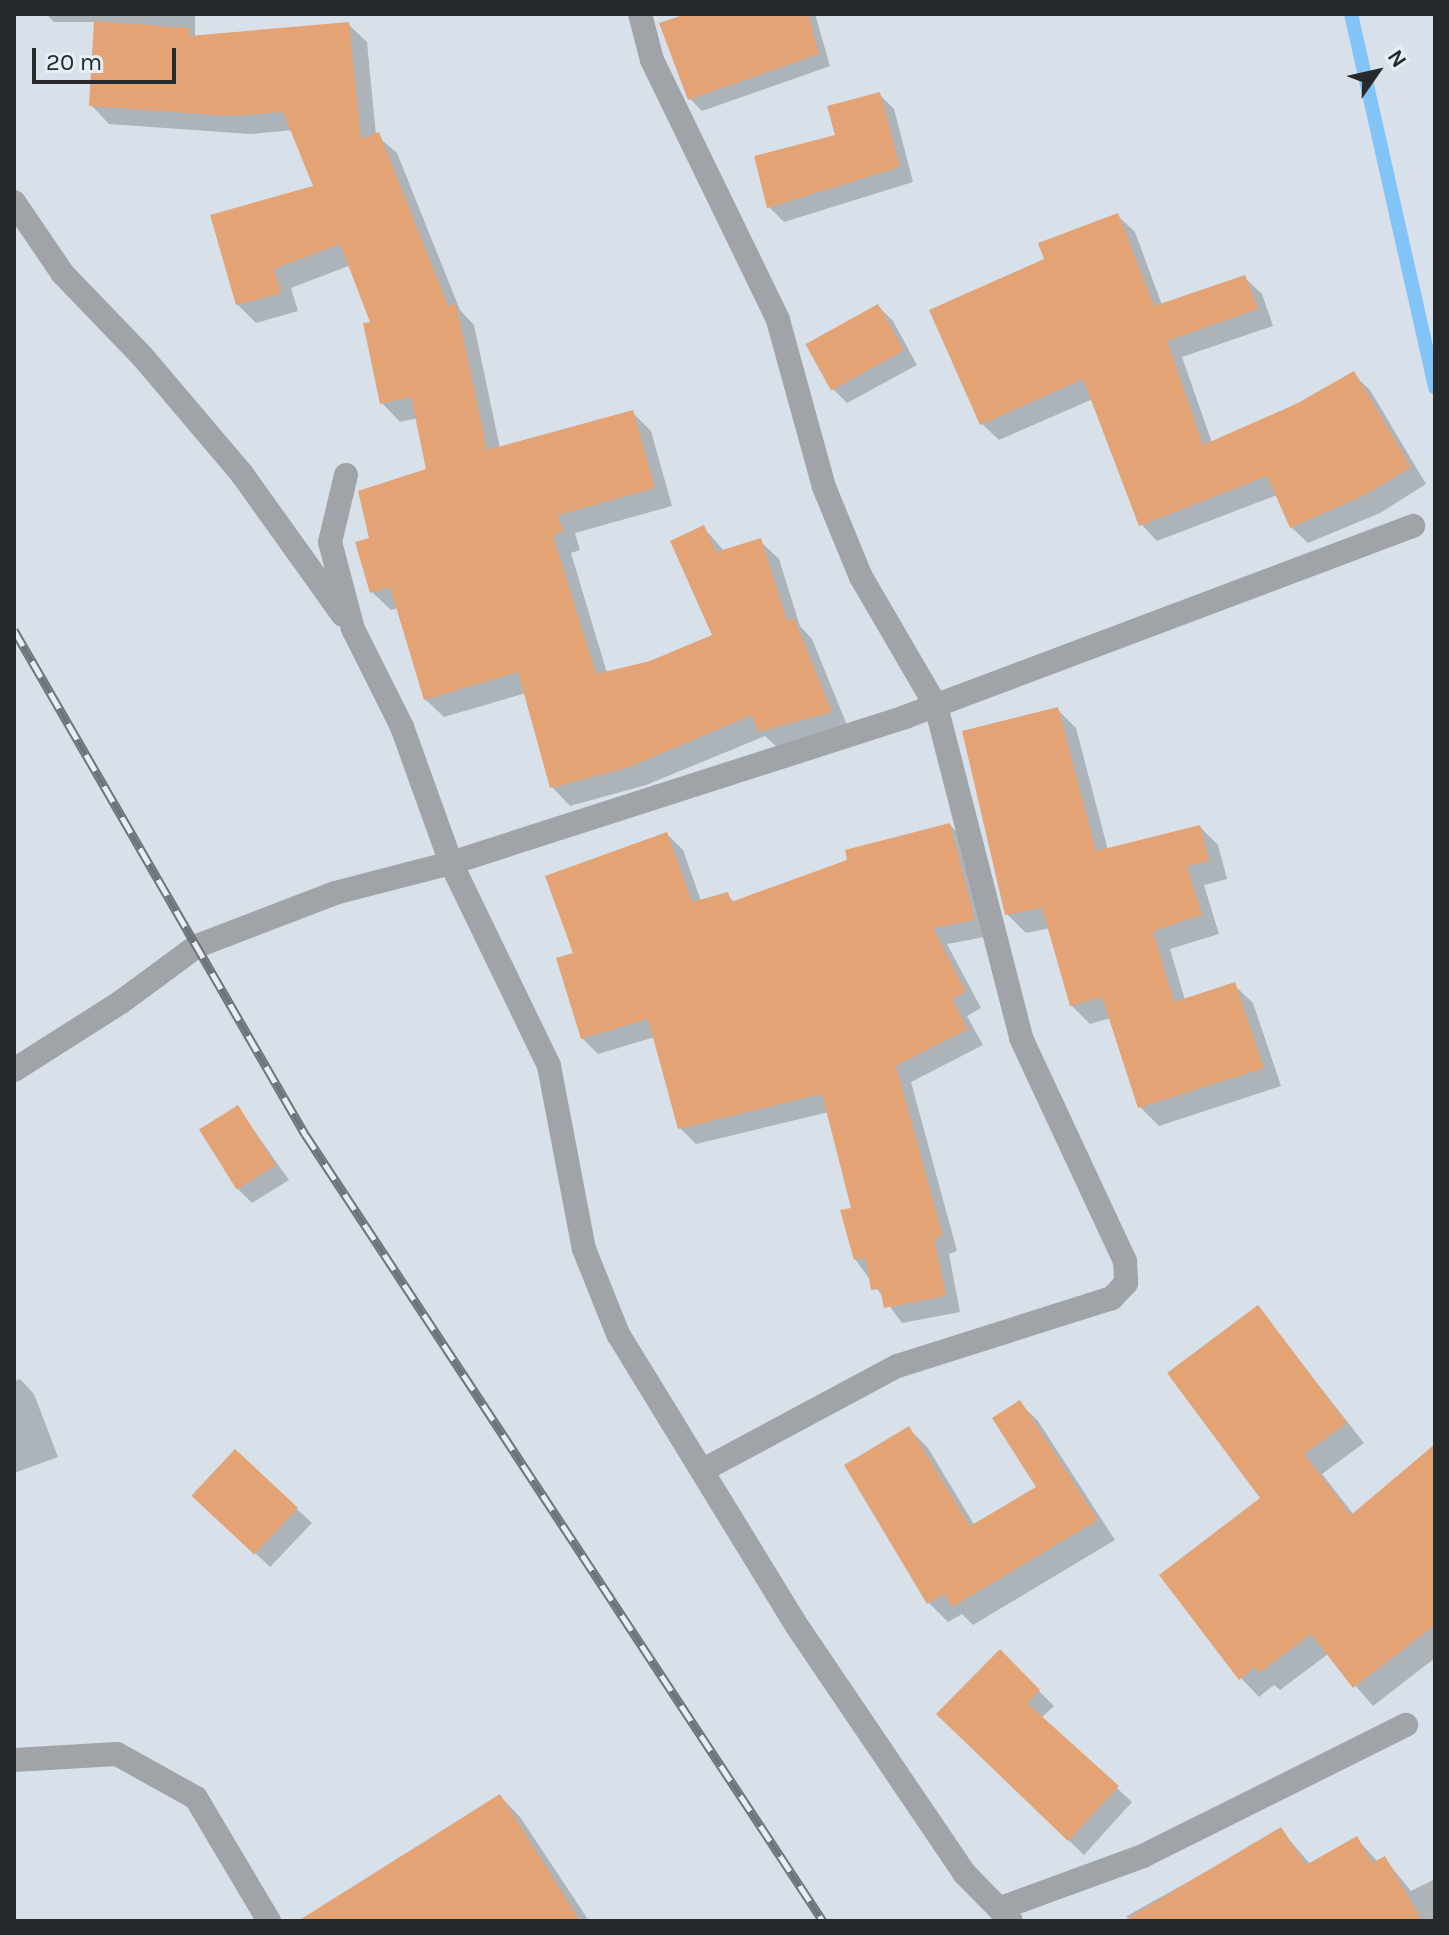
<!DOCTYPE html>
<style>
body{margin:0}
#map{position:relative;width:1449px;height:1935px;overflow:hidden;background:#d8e1e9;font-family:Karla,sans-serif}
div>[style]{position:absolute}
.shadow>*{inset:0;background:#0003}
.stream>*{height:14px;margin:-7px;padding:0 7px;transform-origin:7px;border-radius:7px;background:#82c4f8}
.building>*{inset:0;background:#e4a374;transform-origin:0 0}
.street>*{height:24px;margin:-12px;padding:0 12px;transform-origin:12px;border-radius:12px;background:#a0a4a8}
.rail>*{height:9px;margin-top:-4.5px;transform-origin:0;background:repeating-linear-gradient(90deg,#e5eef6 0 18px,#6e7479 0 36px);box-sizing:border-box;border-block:2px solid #6e7479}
span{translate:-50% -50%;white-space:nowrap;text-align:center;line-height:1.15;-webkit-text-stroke:8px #e5eef6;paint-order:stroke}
.frame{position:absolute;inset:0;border:16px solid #272a2d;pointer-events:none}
.north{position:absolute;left:1337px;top:32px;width:80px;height:80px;-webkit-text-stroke:6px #e5eef6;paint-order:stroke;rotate:56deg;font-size:22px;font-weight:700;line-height:32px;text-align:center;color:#272a2d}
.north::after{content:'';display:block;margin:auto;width:28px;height:36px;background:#272a2d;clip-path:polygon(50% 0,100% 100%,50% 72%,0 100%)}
.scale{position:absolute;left:32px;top:48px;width:144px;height:36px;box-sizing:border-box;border:4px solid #272a2d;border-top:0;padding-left:10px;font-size:24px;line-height:28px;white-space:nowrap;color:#272a2d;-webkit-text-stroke:6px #e5eef6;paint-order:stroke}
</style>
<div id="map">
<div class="shadow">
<i style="clip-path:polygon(46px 14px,195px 14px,195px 38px,348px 24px,367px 42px,376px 135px,397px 153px,460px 310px,474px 325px,500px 448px,632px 412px,651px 431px,672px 506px,575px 533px,580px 550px,571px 553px,607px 673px,650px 663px,715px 636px,704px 528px,725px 552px,760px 541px,779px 559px,800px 626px,812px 639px,849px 730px,779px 749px,765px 736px,646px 785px,570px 806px,552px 787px,526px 693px,444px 717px,425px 699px,398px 608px,391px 610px,372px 592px,371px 540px,428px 471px,418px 418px,400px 422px,382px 403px,373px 323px,351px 265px,291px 288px,298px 311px,256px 323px,237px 304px,316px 188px,293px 130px,250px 134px,109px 124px,91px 105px,96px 22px,54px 22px)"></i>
<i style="clip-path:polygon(691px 14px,815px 14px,830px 66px,702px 111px,690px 99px)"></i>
<i style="clip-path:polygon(879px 94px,894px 109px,913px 182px,784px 222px,769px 207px)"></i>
<i style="clip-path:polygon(1118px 216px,1135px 232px,1162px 305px,1245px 278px,1262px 294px,1273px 326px,1182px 357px,1212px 443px,1299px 405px,1353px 374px,1370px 390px,1426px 484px,1380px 513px,1308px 543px,1291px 527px,1277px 495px,1157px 541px,1141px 524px,1093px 399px,999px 440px,982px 424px,1047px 260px)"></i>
<i style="clip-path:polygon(878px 306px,893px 321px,917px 365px,847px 403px,832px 388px,808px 344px)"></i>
<i style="clip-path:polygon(1057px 709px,1076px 728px,1108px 850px,1200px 827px,1218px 845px,1227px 879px,1204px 885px,1219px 934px,1170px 949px,1185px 1000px,1234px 985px,1253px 1003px,1281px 1086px,1159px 1126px,1140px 1107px,1111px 1018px,1090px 1024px,1071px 1005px,1050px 928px,1026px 933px,1007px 914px)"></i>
<i style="clip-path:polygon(950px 825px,966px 841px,990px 936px,947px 944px,981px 1008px,967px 1016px,983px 1045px,911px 1082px,957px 1251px,949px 1254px,960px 1312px,902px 1323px,855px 1259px,853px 1209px,829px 1112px,696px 1144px,680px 1128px,655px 1037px,598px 1054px,582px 1038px,575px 954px,667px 834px,683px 850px,701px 901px,727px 894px,735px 903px)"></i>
<i style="clip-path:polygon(238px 1108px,289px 1180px,252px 1203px,238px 1189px)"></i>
<i style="clip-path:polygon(1258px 1308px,1364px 1443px,1322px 1474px,1354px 1515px,1435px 1447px,1435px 1658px,1373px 1706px,1328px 1654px,1280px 1690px,1274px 1685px,1259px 1697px,1241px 1678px,1263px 1498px)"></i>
<i style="clip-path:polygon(20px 1379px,34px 1394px,58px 1457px,14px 1473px,14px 1381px)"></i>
<i style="clip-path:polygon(1019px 1402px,1038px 1421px,1115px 1540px,973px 1625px,962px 1614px,948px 1622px,929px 1603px,909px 1429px,928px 1448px,975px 1526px,1039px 1488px)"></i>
<i style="clip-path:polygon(235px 1452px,312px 1523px,270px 1567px,209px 1510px)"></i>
<i style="clip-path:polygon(1000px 1652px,1054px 1706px,1041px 1718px,1132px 1802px,1084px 1855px,939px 1714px)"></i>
<i style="clip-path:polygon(500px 1796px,520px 1817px,589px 1921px,339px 1921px)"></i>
<i style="clip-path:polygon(1281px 1830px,1311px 1865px,1357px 1839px,1378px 1862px,1384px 1858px,1411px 1891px,1435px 1879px,1435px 1921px,1125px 1917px)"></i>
</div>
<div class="stream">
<i style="left:1351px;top:14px;width:383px;rotate:77.3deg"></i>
</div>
<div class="building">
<i style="clip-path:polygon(686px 14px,808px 14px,819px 54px,688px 100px,659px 23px)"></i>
<i style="clip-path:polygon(94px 21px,189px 28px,189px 36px,349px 22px,361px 139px,379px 132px,448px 306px,456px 304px,487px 450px,633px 410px,655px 488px,558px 515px,563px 532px,553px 535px,596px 674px,650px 661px,712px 635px,670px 541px,704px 525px,716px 552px,761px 538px,787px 621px,794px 618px,832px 712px,758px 732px,752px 715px,627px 768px,550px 788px,518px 672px,424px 700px,390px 587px,370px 593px,355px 542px,369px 538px,358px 491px,426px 469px,411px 397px,380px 404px,363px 323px,370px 322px,340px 244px,274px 269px,281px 293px,236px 305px,210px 215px,313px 186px,283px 112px,231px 116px,89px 106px)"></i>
<i style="clip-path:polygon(880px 92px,900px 167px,767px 208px,754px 156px,835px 135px,827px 106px)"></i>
<i style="clip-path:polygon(1118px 213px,1154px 306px,1245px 275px,1258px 309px,1167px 341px,1203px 445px,1298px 403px,1354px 371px,1411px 467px,1363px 496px,1290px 528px,1267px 476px,1139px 526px,1083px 379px,980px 425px,929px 310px,1044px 259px,1038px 243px)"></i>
<i style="left:878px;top:304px;width:53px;height:83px;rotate:61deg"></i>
<i style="clip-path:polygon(1058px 707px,1096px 851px,1200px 825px,1209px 861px,1187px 866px,1202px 915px,1153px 931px,1174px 1002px,1235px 982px,1264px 1068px,1138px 1108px,1102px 997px,1070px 1006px,1042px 908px,1005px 915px,962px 731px)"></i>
<i style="clip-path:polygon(950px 823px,975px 920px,933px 928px,966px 992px,952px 999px,968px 1029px,896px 1066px,943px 1236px,934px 1238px,946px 1296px,884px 1308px,880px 1289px,871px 1290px,865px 1257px,854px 1260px,840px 1210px,851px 1208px,822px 1094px,678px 1129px,648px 1019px,581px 1039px,556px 958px,573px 953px,545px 876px,667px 832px,692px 902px,728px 892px,731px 902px,847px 860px,845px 850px)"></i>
<i style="left:238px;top:1105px;width:71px;height:46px;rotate:58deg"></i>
<i style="clip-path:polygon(1258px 1305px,1347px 1423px,1304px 1454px,1351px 1515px,1435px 1444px,1435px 1625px,1353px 1688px,1311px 1634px,1259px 1673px,1255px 1667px,1239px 1680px,1159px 1575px,1260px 1498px,1167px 1373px)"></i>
<i style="clip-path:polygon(1020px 1400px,1098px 1520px,952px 1607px,944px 1594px,927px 1604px,844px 1465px,909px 1426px,970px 1526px,1036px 1487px,992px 1418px)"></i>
<i style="left:235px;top:1449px;width:86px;height:64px;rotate:43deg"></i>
<i style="clip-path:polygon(1000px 1649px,1040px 1690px,1027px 1703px,1119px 1786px,1068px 1841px,936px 1714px)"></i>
<i style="clip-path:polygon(500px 1794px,580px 1921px,298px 1921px)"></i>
<i style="clip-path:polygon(1281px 1827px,1306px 1865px,1357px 1836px,1372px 1863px,1385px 1856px,1422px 1921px,1123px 1921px)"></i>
</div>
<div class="street">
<i style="left:640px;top:14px;width:48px;rotate:75.4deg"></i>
<i style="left:652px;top:60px;width:289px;rotate:64.1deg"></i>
<i style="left:778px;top:320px;width:173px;rotate:74.6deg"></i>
<i style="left:824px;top:487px;width:97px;rotate:67.7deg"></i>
<i style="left:861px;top:577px;width:149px;rotate:59.8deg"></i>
<i style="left:936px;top:706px;width:343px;rotate:75.6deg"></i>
<i style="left:1021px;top:1038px;width:246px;rotate:65deg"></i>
<i style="left:1125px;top:1261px;width:22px;rotate:87deg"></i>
<i style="left:1126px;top:1283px;width:21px;rotate:133deg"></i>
<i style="left:1112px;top:1298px;width:225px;rotate:162.4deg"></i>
<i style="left:897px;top:1366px;width:218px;rotate:151.8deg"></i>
<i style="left:14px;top:202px;width:87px;rotate:55.8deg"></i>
<i style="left:63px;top:274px;width:114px;rotate:46.1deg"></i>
<i style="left:142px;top:356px;width:155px;rotate:49.7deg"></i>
<i style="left:242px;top:474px;width:173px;rotate:54.4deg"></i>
<i style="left:346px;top:475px;width:69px;rotate:103.4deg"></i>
<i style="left:330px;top:542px;width:90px;rotate:75.2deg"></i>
<i style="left:353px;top:629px;width:110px;rotate:63.4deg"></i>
<i style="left:402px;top:727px;width:145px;rotate:70.2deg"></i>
<i style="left:451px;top:863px;width:225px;rotate:64.2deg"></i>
<i style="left:549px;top:1066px;width:186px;rotate:79.2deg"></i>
<i style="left:584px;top:1249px;width:92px;rotate:68.2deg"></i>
<i style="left:618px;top:1334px;width:346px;rotate:58.5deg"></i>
<i style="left:799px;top:1629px;width:295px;rotate:55.9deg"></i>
<i style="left:964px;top:1873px;width:67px;rotate:45.6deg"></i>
<i style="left:14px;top:1070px;width:127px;rotate:-32.4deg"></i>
<i style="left:121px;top:1002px;width:94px;rotate:-36.4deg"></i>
<i style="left:197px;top:946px;width:148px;rotate:-21deg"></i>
<i style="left:335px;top:893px;width:120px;rotate:-14.5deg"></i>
<i style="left:451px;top:863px;width:477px;rotate:-17.8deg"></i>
<i style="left:905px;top:717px;width:543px;rotate:-20.61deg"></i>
<i style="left:14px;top:1760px;width:103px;rotate:-3.3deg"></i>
<i style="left:117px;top:1754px;width:90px;rotate:29.1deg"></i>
<i style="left:196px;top:1798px;width:143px;rotate:59.3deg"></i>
<i style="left:1001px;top:1908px;width:151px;rotate:-20.1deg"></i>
<i style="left:1143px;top:1856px;width:294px;rotate:-26.5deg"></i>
</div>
<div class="rail">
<i style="left:14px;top:630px;width:582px;rotate:60deg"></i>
<i style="left:305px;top:1134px;width:942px;rotate:56.65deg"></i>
</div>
<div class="frame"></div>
<div class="north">N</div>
<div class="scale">20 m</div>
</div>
